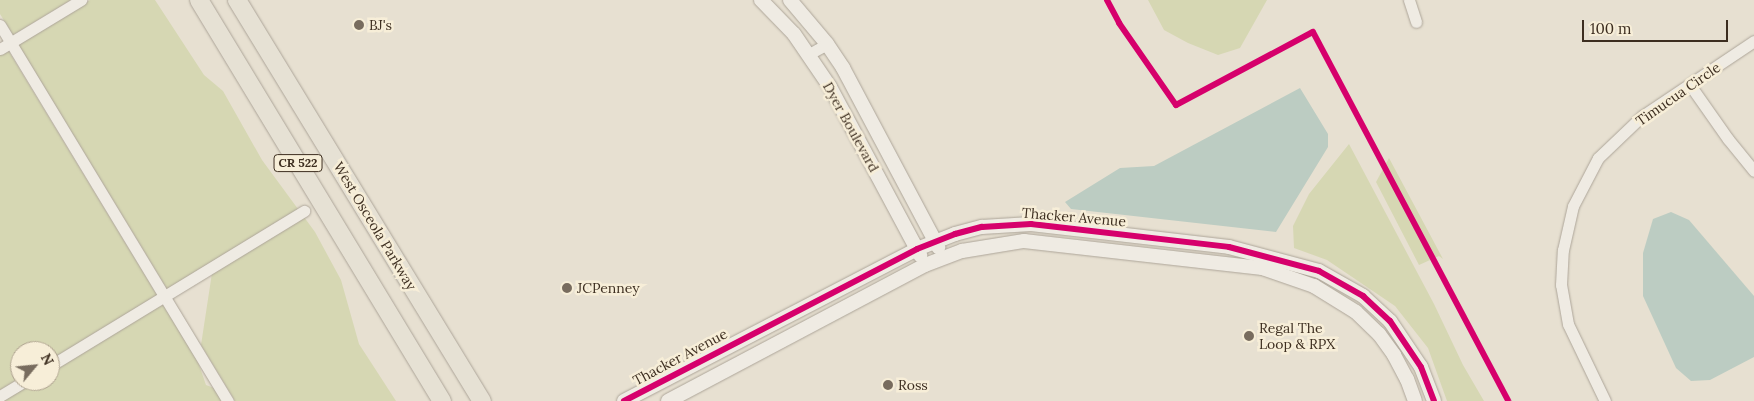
<!DOCTYPE html>
<style>
body{margin:0}
#map{position:relative;width:1754px;height:401px;overflow:hidden;background:#e7e0d1;font-family:Lora,serif}
div>[style]{position:absolute}
.green>*{inset:0;background:#d6d7b3}
.water>*{inset:0;background:#bcccc2}
.roads{filter:drop-shadow(0 0 1px #ada599) drop-shadow(0 0 1px #ada599)}
.minor>*{height:11px;margin:-5.5px;padding:0 5.5px;transform-origin:5.5px;border-radius:5.5px;background:#efebe3}
.tertiary>*{height:14px;margin:-7px;padding:0 7px;transform-origin:7px;border-radius:7px;background:#efebe3}
.primary>*{height:18px;margin:-9px;padding:0 9px;transform-origin:9px;border-radius:9px;background:#e6e1d4}
.cycleway>*{height:6px;margin:-3px;padding:0 3px;transform-origin:3px;border-radius:3px;background:#d6006c}
.dots>*{width:14px;height:14px;translate:-50% -50%;box-sizing:border-box;border:2px solid #f7eed8;border-radius:50%}
span{translate:-50% -50%;white-space:nowrap;text-align:center;line-height:1.15;-webkit-text-stroke:5px #f7eed8;paint-order:stroke}
.shield-label span{padding:1px 4px;background:#f7eed8;border:1px solid;border-radius:4px;-webkit-text-stroke-width:0}
.shield-label{font-size:12px;color:#3d2e20;font-weight:700}
.poi-label{font-size:14px;color:#3d2e20}
.left{translate:0 -50%;text-align:left}
.street-label{font-size:14px;color:#3d2e20}
.north{position:absolute;left:10px;top:341px;width:50px;height:50px;box-sizing:border-box;background:#f7eed8;border:1px solid #ada18e;border-radius:50%;rotate:62deg;font-size:14px;font-weight:700;line-height:20px;text-align:center;color:#3d2e20}
.north::after{content:'';display:block;margin:auto;width:18px;height:22px;background:#786c5e;clip-path:polygon(50% 0,100% 100%,50% 72%,0 100%)}
.scale{position:absolute;left:1582px;top:20px;width:146px;height:22px;box-sizing:border-box;border:2px solid #3d2e20;border-top:0;padding-left:6px;font-size:15px;line-height:18px;white-space:nowrap;color:#3d2e20;-webkit-text-stroke:4px #f7eed8;paint-order:stroke}
</style>
<div id="map">
<div class="green">
<i style="clip-path:polygon(0 0,71px 0,13px 35px,0 14px)"></i>
<i style="clip-path:polygon(90px 0,155px 0,204px 75px,223px 91px,262px 160px,298px 209px,167px 289px,18px 44px)"></i>
<i style="clip-path:polygon(1148px 0,1267px 0,1240px 48px,1218px 55px,1188px 43px,1164px 30px)"></i>
<i style="clip-path:polygon(8px 50px,157px 295px,50px 360px,50px 351px,20px 351px,20px 378px,0 390px,0 55px)"></i>
<i style="clip-path:polygon(1349px 144px,1434px 304px,1463px 365px,1484px 401px,1447px 401px,1428px 348px,1395px 306px,1327px 260px,1294px 248px,1293px 226px,1309px 194px)"></i>
<i style="clip-path:polygon(1389px 158px,1443px 259px,1439px 256px,1419px 265px,1376px 182px)"></i>
<i style="clip-path:polygon(304px 217px,315px 232px,341px 280px,359px 344px,396px 401px,235px 401px,201px 345px,212px 273px)"></i>
<i style="clip-path:polygon(162px 303px,198px 362px,206px 385px,214px 388px,222px 401px,2px 401px,35px 381px,50px 381px,50px 372px)"></i>
</div>
<div class="water">
<i style="clip-path:polygon(1300px 88px,1328px 134px,1328px 147px,1276px 232px,1071px 209px,1065px 202px,1120px 168px,1154px 166px)"></i>
<i style="clip-path:polygon(1671px 212px,1689px 220px,1754px 296px,1754px 357px,1710px 380px,1691px 381px,1676px 368px,1643px 296px,1643px 253px,1653px 219px)"></i>
</div>
<div class="roads">
<div class="minor">
<i style="left:1409px;top:0;width:23px;rotate:72deg"></i>
<i style="left:0;top:25px;width:440px;rotate:58.8deg"></i>
<i style="left:0;top:49px;width:95px;rotate:-31.2deg"></i>
<i style="left:809px;top:54px;width:21px;rotate:-29deg"></i>
<i style="left:1690px;top:85px;width:66px;rotate:54.9deg"></i>
<i style="left:1728px;top:139px;width:41px;rotate:50.9deg"></i>
<i style="left:50px;top:366px;width:298px;rotate:-31.4deg"></i>
<i style="left:0;top:396px;width:29px;rotate:-31deg"></i>
<i style="left:1605px;top:401px;width:85px;rotate:-115.7deg"></i>
<i style="left:1568px;top:324px;width:40px;rotate:-100deg"></i>
<i style="left:1561px;top:285px;width:35px;rotate:-87deg"></i>
<i style="left:1563px;top:250px;width:45px;rotate:-77.2deg"></i>
<i style="left:1573px;top:206px;width:54px;rotate:-62.5deg"></i>
<i style="left:1598px;top:158px;width:61px;rotate:-43.7deg"></i>
<i style="left:1642px;top:116px;width:135px;rotate:-33.8deg"></i>
</div>
<div class="tertiary">
<i style="left:761px;top:0;width:47px;rotate:45.9deg"></i>
<i style="left:794px;top:34px;width:64px;rotate:55.8deg"></i>
<i style="left:830px;top:87px;width:191px;rotate:61.8deg"></i>
<i style="left:790px;top:0;width:57px;rotate:49.9deg"></i>
<i style="left:827px;top:44px;width:29px;rotate:56deg"></i>
<i style="left:843px;top:68px;width:203px;rotate:62deg"></i>
<i style="left:624px;top:401px;width:330px;rotate:-27.4deg"></i>
<i style="left:917px;top:249px;width:41px;rotate:-21.5deg"></i>
<i style="left:955px;top:234px;width:28px;rotate:-15deg"></i>
<i style="left:982px;top:227px;width:49px;rotate:-3.5deg"></i>
<i style="left:1031px;top:224px;width:199px;rotate:6.6deg"></i>
<i style="left:1229px;top:247px;width:93px;rotate:14.9deg"></i>
<i style="left:1319px;top:271px;width:51px;rotate:29.6deg"></i>
<i style="left:1363px;top:296px;width:37px;rotate:43deg"></i>
<i style="left:1390px;top:321px;width:55px;rotate:56deg"></i>
<i style="left:1421px;top:367px;width:36px;rotate:69deg"></i>
<i style="left:668px;top:401px;width:291px;rotate:-27.9deg"></i>
<i style="left:925px;top:265px;width:40px;rotate:-21deg"></i>
<i style="left:962px;top:251px;width:63px;rotate:-9.2deg"></i>
<i style="left:1024px;top:241px;width:240px;rotate:6.5deg"></i>
<i style="left:1262px;top:268px;width:55px;rotate:19.1deg"></i>
<i style="left:1314px;top:286px;width:49px;rotate:31.8deg"></i>
<i style="left:1356px;top:312px;width:32px;rotate:44deg"></i>
<i style="left:1379px;top:334px;width:26px;rotate:54deg"></i>
<i style="left:1394px;top:355px;width:27px;rotate:62deg"></i>
<i style="left:1407px;top:379px;width:23px;rotate:70deg"></i>
</div>
<div class="primary">
<i style="left:199px;top:0;width:469px;rotate:58.8deg"></i>
<i style="left:237px;top:0;width:470px;rotate:58.6deg"></i>
</div>
</div>
<div class="cycleway">
<i style="left:1107px;top:0;width:26px;rotate:62deg"></i>
<i style="left:1119px;top:23px;width:100px;rotate:55.2deg"></i>
<i style="left:1176px;top:105px;width:155px;rotate:-28.1deg"></i>
<i style="left:1313px;top:32px;width:417px;rotate:62.1deg"></i>
<i style="left:624px;top:401px;width:330px;rotate:-27.4deg"></i>
<i style="left:917px;top:249px;width:41px;rotate:-21.5deg"></i>
<i style="left:955px;top:234px;width:28px;rotate:-15deg"></i>
<i style="left:982px;top:227px;width:49px;rotate:-3.5deg"></i>
<i style="left:1031px;top:224px;width:199px;rotate:6.6deg"></i>
<i style="left:1229px;top:247px;width:93px;rotate:14.9deg"></i>
<i style="left:1319px;top:271px;width:51px;rotate:29.6deg"></i>
<i style="left:1363px;top:296px;width:37px;rotate:43deg"></i>
<i style="left:1390px;top:321px;width:55px;rotate:56deg"></i>
<i style="left:1421px;top:367px;width:36px;rotate:69deg"></i>
</div>
<div class="dots">
<i style="left:359px;top:25px;background:#786c5e"></i>
<i style="left:567px;top:288px;background:#786c5e"></i>
<i style="left:1249px;top:336px;background:#786c5e"></i>
<i style="left:888px;top:385px;background:#786c5e"></i>
</div>
<div class="shield-label">
<span style="left:298px;top:163px">CR 522</span>
</div>
<div class="poi-label">
<span class="left" style="left:369px;top:25px">BJ's</span>
<span class="left" style="left:577px;top:288px">JCPenney</span>
<span class="left" style="left:1259px;top:336px">Regal The<br>Loop &amp; RPX</span>
<span class="left" style="left:898px;top:385px">Ross</span>
</div>
<div class="street-label">
<span style="left:1678px;top:94px;rotate:-35deg">Timucua Circle</span>
<span style="left:851px;top:127px;rotate:61deg">Dyer Boulevard</span>
<span style="left:1074px;top:217px;rotate:5deg">Thacker Avenue</span>
<span style="left:375px;top:226px;rotate:59deg">West Osceola Parkway</span>
<span style="left:680px;top:357px;rotate:-28deg">Thacker Avenue</span>
</div>
<div class="north">N</div>
<div class="scale">100 m</div>
</div>
